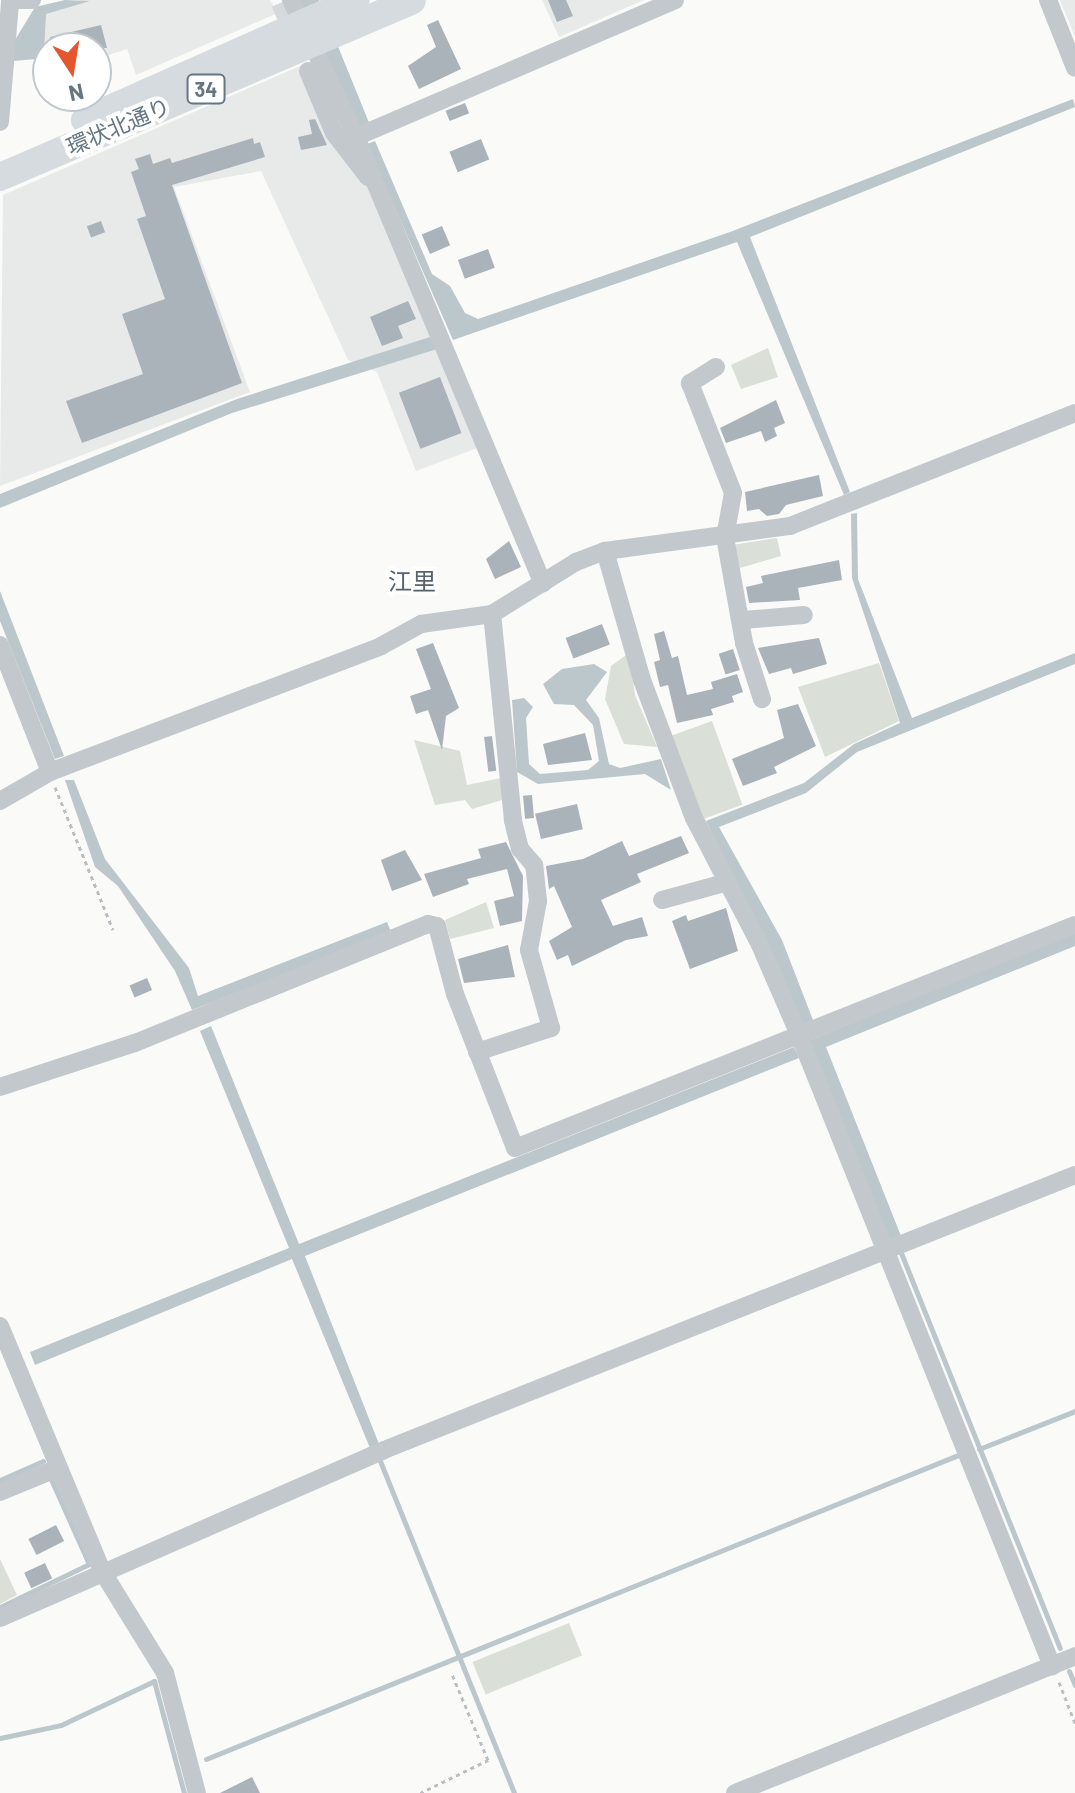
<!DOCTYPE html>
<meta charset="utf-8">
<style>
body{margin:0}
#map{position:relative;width:1075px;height:1793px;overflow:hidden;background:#fafaf8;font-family:Barlow,"Noto Sans JP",sans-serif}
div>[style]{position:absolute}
.built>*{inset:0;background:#e8e9e9}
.green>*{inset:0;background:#dadfd7;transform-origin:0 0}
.water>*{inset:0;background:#bbc7cb}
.stream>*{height:5px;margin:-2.5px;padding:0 2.5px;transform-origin:2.5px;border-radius:2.5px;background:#bbc7cb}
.building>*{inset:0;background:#aab3b9;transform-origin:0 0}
.minor-tunnel>*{height:18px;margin-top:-9px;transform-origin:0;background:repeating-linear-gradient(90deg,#d5d9db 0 18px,transparent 0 27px)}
.path>*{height:3px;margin-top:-1.5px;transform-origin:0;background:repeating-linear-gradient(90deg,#bbbfc2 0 4px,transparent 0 8px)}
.minor>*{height:18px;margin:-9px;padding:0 9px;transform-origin:9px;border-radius:9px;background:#c3c8cc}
.highway>*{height:28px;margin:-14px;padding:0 14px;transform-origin:14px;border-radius:14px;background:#d6dbdf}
span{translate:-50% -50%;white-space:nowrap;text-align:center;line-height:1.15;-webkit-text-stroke:8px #fff;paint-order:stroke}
.shield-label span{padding:2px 6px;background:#fff;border:2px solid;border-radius:6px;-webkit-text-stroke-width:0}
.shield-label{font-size:20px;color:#657683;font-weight:700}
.street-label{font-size:22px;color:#657683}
.neighbourhood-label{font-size:24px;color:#57646e}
.north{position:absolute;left:32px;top:32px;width:80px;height:80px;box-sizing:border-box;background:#fff;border:2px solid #c1c8cd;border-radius:50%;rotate:168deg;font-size:22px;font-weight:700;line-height:32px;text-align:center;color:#657683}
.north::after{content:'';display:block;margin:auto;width:28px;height:36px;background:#e4572e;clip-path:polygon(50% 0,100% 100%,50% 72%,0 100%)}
</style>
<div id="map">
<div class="built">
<i style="clip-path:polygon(81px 0,270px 0,278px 13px,136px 75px,127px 49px,96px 59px,96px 48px,48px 48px,48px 64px,41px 60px,41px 14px)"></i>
<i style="clip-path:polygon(542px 0,644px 0,559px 37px)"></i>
<i style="clip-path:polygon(1060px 0,1075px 0,1075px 37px)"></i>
<i style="clip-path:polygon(300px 66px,340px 150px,369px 188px,480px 447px,416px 471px,377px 372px,348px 360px,261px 171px,174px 187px,250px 392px,0 486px,3px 195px)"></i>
</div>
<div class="green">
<i style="clip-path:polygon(768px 348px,778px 377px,741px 389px,731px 365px)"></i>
<i style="clip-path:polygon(777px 538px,781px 556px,740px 568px,732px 545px)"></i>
<i style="clip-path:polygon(629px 653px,635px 695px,657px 747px,624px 744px,605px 699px,611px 666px)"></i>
<i style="clip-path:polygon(879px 663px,899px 721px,825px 757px,798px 687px)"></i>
<i style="left:712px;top:721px;width:89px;height:44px;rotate:70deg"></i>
<i style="clip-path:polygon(414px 740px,460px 751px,467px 785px,501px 778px,502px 800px,472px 809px,465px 800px,435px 805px)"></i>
<i style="clip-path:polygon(486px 902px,494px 928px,450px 939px,445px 920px)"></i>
<i style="clip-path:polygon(0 1559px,17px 1595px,0 1604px)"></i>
<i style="left:569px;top:1623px;width:35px;height:104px;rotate:68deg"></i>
</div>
<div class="water">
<i style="clip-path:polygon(65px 0,90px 1px,46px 14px,44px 51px,36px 59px,13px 61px,15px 40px,35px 7px)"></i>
<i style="clip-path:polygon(298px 0,319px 0,370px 125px,360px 129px)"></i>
<i style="clip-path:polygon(1073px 99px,1075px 107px,750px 237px,850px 492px,844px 495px,737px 242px,453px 340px,367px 144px,375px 141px,432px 274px,450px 286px,465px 313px,478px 319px,730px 232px)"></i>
<i style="clip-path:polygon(433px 336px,437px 349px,232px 413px,0 508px,0 494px,237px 399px)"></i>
<i style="clip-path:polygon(857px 513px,858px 579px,912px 718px,1075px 653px,1075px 664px,857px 752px,806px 793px,719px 827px,782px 940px,813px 1020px,803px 1025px,706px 821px,804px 783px,854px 744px,900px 723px,852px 578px,851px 514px)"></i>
<i style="clip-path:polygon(0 591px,64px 756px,55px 759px,0 621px)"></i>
<i style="clip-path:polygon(594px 664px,607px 672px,586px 700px,599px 718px,609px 764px,620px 768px,661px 759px,671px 790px,645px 774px,538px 784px,517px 772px,512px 700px,524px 698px,533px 707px,526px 718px,529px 764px,540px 774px,588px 770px,599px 761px,593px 725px,574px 705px,554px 704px,543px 684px,562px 669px)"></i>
<i style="clip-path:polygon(65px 780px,74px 780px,105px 859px,189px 968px,198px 996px,387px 922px,391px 932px,192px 1010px,175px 971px,118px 886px,95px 867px)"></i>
<i style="clip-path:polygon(1075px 933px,1075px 946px,826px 1047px,901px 1236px,889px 1240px,810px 1040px)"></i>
<i style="clip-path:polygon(211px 1026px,299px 1244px,794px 1047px,799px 1058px,305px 1256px,379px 1444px,370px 1448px,292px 1259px,35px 1365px,30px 1352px,289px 1248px,200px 1031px)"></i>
</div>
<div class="stream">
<i style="left:899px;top:1248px;width:431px;rotate:68.1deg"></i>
<i style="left:979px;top:1449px;width:103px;rotate:-21.6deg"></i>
<i style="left:378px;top:1456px;width:363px;rotate:68deg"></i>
<i style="left:0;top:1480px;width:47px;rotate:-23.8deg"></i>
<i style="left:0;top:1607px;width:99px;rotate:-25.8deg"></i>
<i style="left:89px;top:1564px;width:93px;rotate:-114.1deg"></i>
<i style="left:1069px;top:1671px;width:15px;rotate:67deg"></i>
<i style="left:0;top:1738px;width:62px;rotate:-12deg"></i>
<i style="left:61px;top:1725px;width:103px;rotate:-25.3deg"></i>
<i style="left:154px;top:1681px;width:116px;rotate:75deg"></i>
<i style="left:206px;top:1759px;width:811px;rotate:-22.01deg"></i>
</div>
<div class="building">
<i style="clip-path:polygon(548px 0,566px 0,573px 16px,557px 22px)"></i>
<i style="clip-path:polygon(438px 20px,461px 69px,419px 89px,408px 66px,436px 47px,427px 25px)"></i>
<i style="clip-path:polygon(101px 25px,107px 48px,52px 48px,50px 37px)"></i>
<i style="left:465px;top:103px;width:11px;height:21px;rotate:68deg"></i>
<i style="clip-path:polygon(315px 119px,327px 145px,301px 150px,298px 137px,312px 134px,309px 120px)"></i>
<i style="clip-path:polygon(253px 138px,254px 144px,260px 142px,265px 157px,172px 185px,242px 383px,82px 443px,66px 401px,143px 374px,122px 314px,165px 299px,137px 219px,146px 216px,131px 172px,139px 169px,135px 159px,150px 154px,153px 164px,170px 158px,172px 163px)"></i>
<i style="left:481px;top:139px;width:22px;height:34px;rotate:68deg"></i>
<i style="left:101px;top:221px;width:12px;height:15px;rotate:70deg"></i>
<i style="left:442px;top:226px;width:21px;height:22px;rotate:67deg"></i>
<i style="left:488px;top:249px;width:20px;height:32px;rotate:70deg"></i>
<i style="clip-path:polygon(408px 301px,416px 319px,398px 326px,403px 338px,382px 346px,370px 317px)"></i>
<i style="left:440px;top:377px;width:60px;height:44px;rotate:69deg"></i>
<i style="clip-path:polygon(776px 400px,785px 423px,774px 428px,777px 436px,765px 442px,761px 431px,726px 443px,720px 428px)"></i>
<i style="clip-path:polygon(819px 475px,823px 496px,786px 505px,779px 514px,767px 516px,759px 509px,747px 511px,745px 492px)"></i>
<i style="clip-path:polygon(509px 541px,521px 567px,495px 579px,486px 559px)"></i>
<i style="clip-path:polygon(839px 560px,842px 580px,798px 588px,800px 600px,749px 603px,746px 587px,763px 583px,761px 576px)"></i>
<i style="left:602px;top:624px;width:22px;height:39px;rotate:69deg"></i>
<i style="clip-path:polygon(664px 631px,672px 658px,678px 656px,687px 695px,713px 689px,711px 682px,737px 674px,743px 692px,732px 696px,734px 702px,711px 709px,713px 715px,677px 723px,668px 685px,660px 687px,654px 662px,660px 660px,654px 634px)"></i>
<i style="clip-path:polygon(819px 638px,827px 664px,793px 674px,791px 668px,769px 674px,758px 648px)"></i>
<i style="clip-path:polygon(433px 643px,459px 708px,446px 716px,442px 750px,428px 710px,416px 714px,410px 696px,431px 689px,416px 649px)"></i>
<i style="left:733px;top:649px;width:22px;height:15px;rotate:72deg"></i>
<i style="clip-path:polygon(798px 704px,816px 746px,774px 767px,777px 773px,743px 786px,732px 759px,784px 738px,777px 710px)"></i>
<i style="clip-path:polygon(585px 733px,592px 760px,548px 765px,543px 744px)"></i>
<i style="left:492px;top:736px;width:35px;height:8px;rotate:83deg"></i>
<i style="left:532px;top:795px;width:23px;height:9px;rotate:85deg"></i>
<i style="left:577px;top:804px;width:26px;height:43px;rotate:77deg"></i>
<i style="clip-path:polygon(681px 836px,689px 853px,637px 874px,641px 882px,601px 900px,613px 926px,642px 917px,648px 936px,626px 940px,572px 966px,568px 955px,557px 960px,549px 941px,572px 927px,554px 886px,549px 889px,546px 866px,583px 859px,622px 841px,629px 856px)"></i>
<i style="clip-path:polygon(506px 842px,523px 876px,522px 921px,500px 926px,494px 901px,514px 896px,507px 869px,467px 879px,469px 884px,433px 897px,424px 874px,481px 858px,478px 849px)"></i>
<i style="clip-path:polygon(405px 850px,422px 880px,392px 891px,381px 860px)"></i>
<i style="clip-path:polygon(726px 908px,738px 951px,690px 969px,672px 921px,686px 915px,688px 921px)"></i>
<i style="clip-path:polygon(508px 945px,515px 977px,464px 983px,458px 959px)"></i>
<i style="left:147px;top:978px;width:13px;height:19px;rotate:67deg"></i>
<i style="left:56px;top:1525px;width:18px;height:31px;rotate:63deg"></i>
<i style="left:45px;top:1563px;width:17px;height:23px;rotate:65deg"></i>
<i style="clip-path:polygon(252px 1777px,260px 1793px,220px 1793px)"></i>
</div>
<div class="minor-tunnel">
<i style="left:280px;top:3px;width:39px;rotate:67deg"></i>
</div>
<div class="path">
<i style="left:55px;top:787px;width:154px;rotate:67.9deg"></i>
<i style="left:1059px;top:1682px;width:44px;rotate:68.7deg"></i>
<i style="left:420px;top:1793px;width:76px;rotate:-25.9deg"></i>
<i style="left:488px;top:1760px;width:93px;rotate:-112.7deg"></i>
</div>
<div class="minor">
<i style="left:10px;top:0;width:22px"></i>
<i style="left:291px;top:0;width:152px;rotate:64.6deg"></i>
<i style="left:356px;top:137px;width:484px;rotate:67.3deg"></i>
<i style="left:1048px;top:0;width:73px;rotate:68.3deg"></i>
<i style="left:308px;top:71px;width:67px;rotate:67.2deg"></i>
<i style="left:334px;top:133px;width:56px;rotate:52.3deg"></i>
<i style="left:0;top:122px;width:119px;rotate:-85.2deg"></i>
<i style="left:356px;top:137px;width:347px;rotate:-23.2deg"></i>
<i style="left:716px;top:367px;width:31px;rotate:148deg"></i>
<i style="left:690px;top:383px;width:118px;rotate:68.6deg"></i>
<i style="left:733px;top:493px;width:45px;rotate:100.3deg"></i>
<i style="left:725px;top:537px;width:108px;rotate:79.8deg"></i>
<i style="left:744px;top:643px;width:59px;rotate:72.2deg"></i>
<i style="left:605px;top:551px;width:134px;rotate:74deg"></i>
<i style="left:642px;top:680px;width:147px;rotate:69.4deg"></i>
<i style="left:694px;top:818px;width:143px;rotate:62.5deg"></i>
<i style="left:760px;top:945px;width:100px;rotate:66.5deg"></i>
<i style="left:800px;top:1037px;width:678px;rotate:68.17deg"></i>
<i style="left:743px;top:620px;width:61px;rotate:-4.7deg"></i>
<i style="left:0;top:645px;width:136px;rotate:68.5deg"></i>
<i style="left:0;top:801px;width:58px;rotate:-30.1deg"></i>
<i style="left:50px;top:772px;width:354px;rotate:-20.8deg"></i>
<i style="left:381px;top:646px;width:46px;rotate:-28.8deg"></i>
<i style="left:421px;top:624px;width:72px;rotate:-8deg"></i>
<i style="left:492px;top:614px;width:99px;rotate:-31.8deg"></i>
<i style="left:576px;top:562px;width:31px;rotate:-21deg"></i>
<i style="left:605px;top:551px;width:187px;rotate:-7.7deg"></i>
<i style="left:790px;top:526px;width:307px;rotate:-21.6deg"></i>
<i style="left:662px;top:900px;width:68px;rotate:-15.3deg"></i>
<i style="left:477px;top:1052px;width:78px;rotate:-18deg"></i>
<i style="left:551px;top:1028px;width:81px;rotate:-105.8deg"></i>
<i style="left:529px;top:950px;width:50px;rotate:-79.6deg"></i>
<i style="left:538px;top:901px;width:36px;rotate:-96deg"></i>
<i style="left:534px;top:865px;width:21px;rotate:-131deg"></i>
<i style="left:520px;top:849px;width:30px;rotate:-104deg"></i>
<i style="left:513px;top:820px;width:207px;rotate:-95.8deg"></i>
<i style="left:0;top:1087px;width:142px;rotate:-18.1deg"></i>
<i style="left:135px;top:1043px;width:316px;rotate:-22.1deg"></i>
<i style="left:428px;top:924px;width:9px;rotate:13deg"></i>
<i style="left:437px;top:926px;width:70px;rotate:75.2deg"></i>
<i style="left:455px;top:994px;width:165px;rotate:68.7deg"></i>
<i style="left:515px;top:1148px;width:603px;rotate:-21.71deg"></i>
<i style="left:0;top:1326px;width:265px;rotate:67.4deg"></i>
<i style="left:102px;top:1571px;width:120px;rotate:58.3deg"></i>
<i style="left:165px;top:1673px;width:124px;rotate:75.1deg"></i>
<i style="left:0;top:1492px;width:63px;rotate:-22.5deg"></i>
<i style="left:0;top:1618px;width:419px;rotate:-23.6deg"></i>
<i style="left:384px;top:1450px;width:744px;rotate:-21.7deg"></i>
<i style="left:735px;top:1793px;width:367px;rotate:-21.9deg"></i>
</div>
<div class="highway">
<i style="left:85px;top:120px;width:296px;rotate:-23.9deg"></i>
<i style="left:0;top:177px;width:448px;rotate:-23.2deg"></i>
</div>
<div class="shield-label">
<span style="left:206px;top:89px">34</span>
</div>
<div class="street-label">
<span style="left:118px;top:126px;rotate:-23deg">環状北通り</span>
</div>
<div class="neighbourhood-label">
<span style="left:412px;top:581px">江里</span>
</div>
<div class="north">N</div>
</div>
